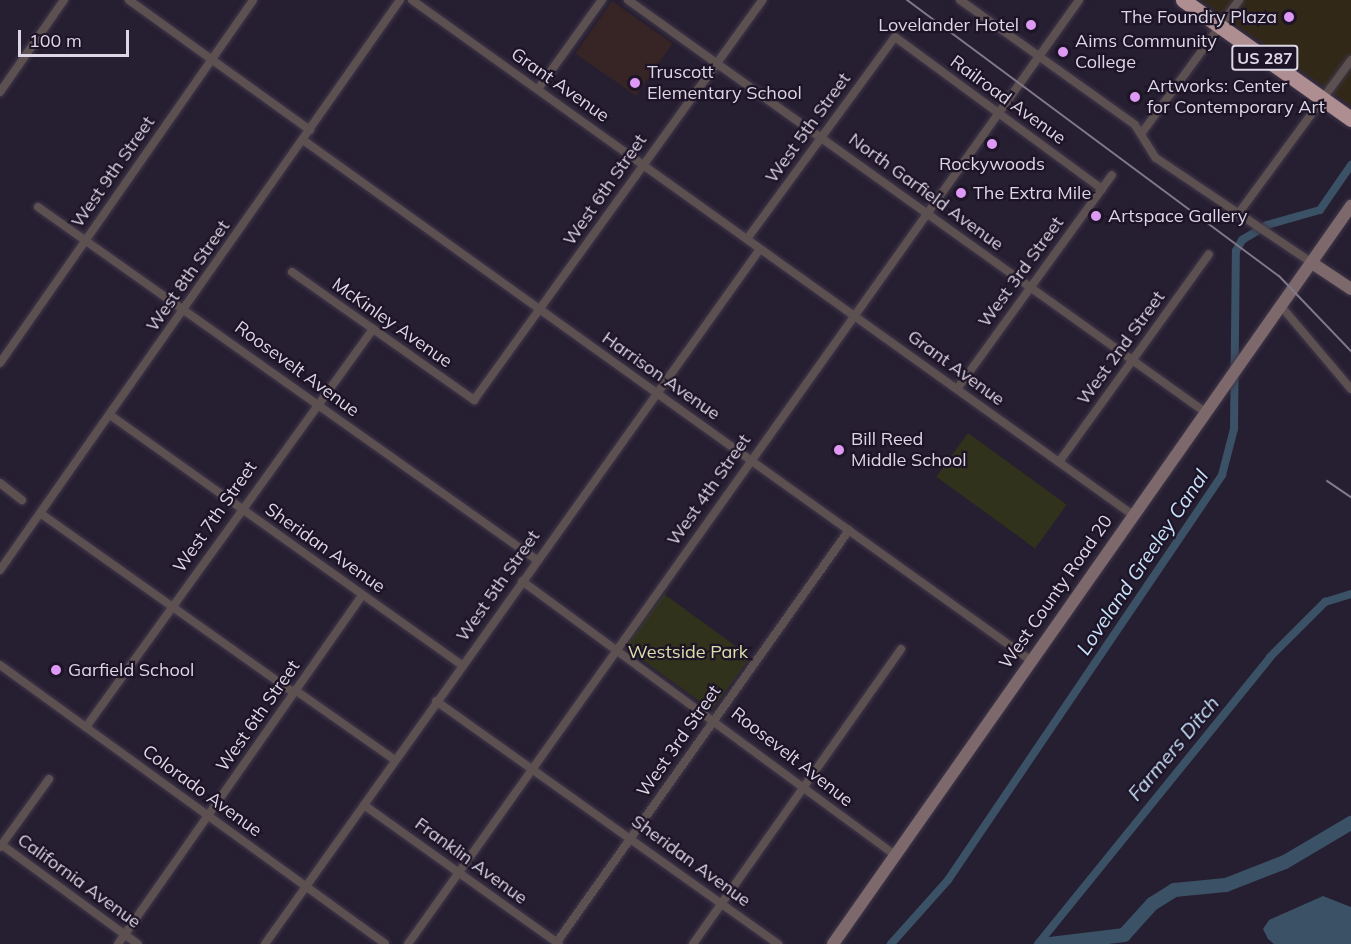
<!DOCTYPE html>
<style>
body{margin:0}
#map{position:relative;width:1351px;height:944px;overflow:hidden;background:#261e31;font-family:Mulish,sans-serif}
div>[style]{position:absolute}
.commercial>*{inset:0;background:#322818}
.education>*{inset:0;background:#372425;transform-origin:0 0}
.green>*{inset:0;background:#30321b;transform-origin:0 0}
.water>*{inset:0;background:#3b5165}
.canal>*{height:8px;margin:-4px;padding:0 4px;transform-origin:4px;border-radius:4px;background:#3b5165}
.river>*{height:14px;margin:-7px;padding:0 7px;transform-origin:7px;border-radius:7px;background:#3b5165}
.roads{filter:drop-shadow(0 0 2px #40384a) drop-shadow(0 0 2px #40384a)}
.street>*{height:8px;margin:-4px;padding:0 4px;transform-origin:4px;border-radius:4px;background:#5d5051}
.secondary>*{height:12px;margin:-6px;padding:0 6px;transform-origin:6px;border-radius:6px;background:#7d696b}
.highway>*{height:15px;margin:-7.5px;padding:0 7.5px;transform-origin:7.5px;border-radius:7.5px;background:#ae8e90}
.rail>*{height:2px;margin:-1px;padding:0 1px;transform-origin:1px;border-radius:1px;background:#80798a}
.dots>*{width:16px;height:16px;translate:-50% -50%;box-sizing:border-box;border:3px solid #1d1427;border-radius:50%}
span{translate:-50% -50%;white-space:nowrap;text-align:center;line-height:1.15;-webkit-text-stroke:4.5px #1d1427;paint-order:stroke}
.shield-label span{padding:2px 4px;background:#1d1427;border:2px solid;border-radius:4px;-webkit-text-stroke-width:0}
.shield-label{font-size:16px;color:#ddd7e5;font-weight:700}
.poi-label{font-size:18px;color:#ddd7e5}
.right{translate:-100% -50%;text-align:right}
.left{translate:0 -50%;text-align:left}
.street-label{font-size:18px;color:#ddd7e5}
.park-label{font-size:18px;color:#dbe0a9}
.water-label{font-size:20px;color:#c8e2fa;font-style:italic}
.scale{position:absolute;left:18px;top:30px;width:111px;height:27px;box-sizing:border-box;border:3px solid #ddd7e5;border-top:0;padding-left:8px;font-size:18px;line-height:21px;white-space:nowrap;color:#ddd7e5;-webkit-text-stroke:4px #1d1427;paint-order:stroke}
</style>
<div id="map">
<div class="commercial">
<i style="clip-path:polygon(1201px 0,1351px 0,1351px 106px)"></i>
</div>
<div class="education">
<i style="left:612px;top:1px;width:74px;height:64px;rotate:35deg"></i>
</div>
<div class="green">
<i style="left:968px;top:433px;width:122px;height:54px;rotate:36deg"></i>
<i style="left:664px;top:594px;width:107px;height:66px;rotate:36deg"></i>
</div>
<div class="water">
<i style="clip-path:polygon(1323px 896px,1351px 907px,1351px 944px,1274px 944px,1268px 939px,1263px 929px,1269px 920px)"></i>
</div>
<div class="canal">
<i style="left:891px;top:944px;width:86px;rotate:-48.3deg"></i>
<i style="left:948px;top:880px;width:489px;rotate:-55.9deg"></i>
<i style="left:1222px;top:475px;width:48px;rotate:-75.4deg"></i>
<i style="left:1234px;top:429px;width:178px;rotate:-89.4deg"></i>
<i style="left:1236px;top:251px;width:13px;rotate:-61deg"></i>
<i style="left:1242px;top:240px;width:29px;rotate:-31deg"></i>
<i style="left:1267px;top:225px;width:55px;rotate:-15.8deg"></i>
<i style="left:1320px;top:210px;width:55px;rotate:-55.4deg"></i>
<i style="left:1038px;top:944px;width:369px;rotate:-51deg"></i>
<i style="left:1270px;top:657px;width:78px;rotate:-45deg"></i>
<i style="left:1325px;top:602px;width:27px;rotate:-17deg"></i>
</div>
<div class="river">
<i style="left:1050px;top:944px;width:75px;rotate:-6.9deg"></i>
<i style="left:1124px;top:935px;width:42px;rotate:-47.9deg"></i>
<i style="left:1152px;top:904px;width:26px;rotate:-32deg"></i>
<i style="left:1174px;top:890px;width:52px;rotate:-5.5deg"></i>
<i style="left:1226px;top:885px;width:63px;rotate:-21.3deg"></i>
<i style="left:1285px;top:862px;width:77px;rotate:-30.6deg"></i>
</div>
<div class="roads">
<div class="street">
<i style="left:129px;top:0;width:223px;rotate:35.7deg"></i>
<i style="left:412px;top:0;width:886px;rotate:35.54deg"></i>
<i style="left:628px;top:0;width:709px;rotate:35.53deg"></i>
<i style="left:960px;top:0;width:215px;rotate:35.5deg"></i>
<i style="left:1135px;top:125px;width:39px;rotate:58deg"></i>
<i style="left:1156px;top:158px;width:188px;rotate:33.9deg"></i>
<i style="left:538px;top:89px;width:110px;rotate:-54.3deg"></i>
<i style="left:0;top:92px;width:112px;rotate:-55.2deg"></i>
<i style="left:1141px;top:134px;width:166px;rotate:-53.8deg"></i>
<i style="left:303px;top:140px;width:894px;rotate:35.57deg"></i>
<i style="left:38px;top:207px;width:611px;rotate:35.28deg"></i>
<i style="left:1238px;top:214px;width:191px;rotate:-53.7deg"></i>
<i style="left:747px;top:239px;width:250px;rotate:-53.8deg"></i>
<i style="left:895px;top:37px;width:257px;rotate:36.3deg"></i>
<i style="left:292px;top:272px;width:223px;rotate:35.1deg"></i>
<i style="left:474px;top:400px;width:493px;rotate:-54.2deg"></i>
<i style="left:1280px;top:305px;width:110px;rotate:49.8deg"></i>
<i style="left:0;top:363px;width:442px;rotate:-55.1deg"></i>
<i style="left:957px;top:389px;width:264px;rotate:-54.1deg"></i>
<i style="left:110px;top:415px;width:432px;rotate:35.4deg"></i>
<i style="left:1059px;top:462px;width:256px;rotate:-54.2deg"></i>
<i style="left:0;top:483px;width:28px;rotate:38deg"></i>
<i style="left:40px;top:513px;width:311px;rotate:35.3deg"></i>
<i style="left:0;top:570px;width:696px;rotate:-54.94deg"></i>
<i style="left:522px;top:581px;width:463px;rotate:36.3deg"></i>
<i style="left:0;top:665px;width:475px;rotate:35.9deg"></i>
<i style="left:295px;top:690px;width:122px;rotate:35deg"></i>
<i style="left:436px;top:701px;width:420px;rotate:35.4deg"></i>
<i style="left:86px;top:727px;width:491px;rotate:-54.2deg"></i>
<i style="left:364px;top:805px;width:239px;rotate:35.5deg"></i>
<i style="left:2px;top:845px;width:168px;rotate:36.1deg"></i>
<i style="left:0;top:847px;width:84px;rotate:-54.2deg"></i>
<i style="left:557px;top:942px;width:505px;rotate:-54.67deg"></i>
<i style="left:118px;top:944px;width:426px;rotate:-55deg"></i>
<i style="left:265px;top:944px;width:853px;rotate:-54.54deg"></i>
<i style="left:408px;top:944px;width:1158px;rotate:-54.59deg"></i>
<i style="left:693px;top:944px;width:361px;rotate:-54.8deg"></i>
</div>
<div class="secondary">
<i style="left:1312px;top:263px;width:47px;rotate:33.7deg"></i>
<i style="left:833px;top:944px;width:902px;rotate:-54.94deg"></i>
</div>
<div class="highway">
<i style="left:1183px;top:0;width:206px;rotate:35.3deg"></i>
</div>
</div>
<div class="rail">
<i style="left:907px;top:0;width:463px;rotate:36.6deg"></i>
<i style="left:1279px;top:276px;width:104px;rotate:46.2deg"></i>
<i style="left:1327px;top:481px;width:29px;rotate:34deg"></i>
</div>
<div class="dots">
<i style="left:1289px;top:17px;background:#dd99f3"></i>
<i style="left:1031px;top:25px;background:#dd99f3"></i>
<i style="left:1063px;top:52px;background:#dd99f3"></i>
<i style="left:635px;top:83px;background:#dd99f3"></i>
<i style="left:1135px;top:97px;background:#dd99f3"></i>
<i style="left:992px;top:144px;background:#dd99f3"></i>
<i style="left:961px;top:193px;background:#dd99f3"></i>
<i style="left:1096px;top:216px;background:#dd99f3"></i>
<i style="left:839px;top:450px;background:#dd99f3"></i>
<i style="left:56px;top:670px;background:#dd99f3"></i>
</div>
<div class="shield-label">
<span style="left:1265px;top:58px">US 287</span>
</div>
<div class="poi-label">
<span class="right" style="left:1277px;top:17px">The Foundry Plaza</span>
<span class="right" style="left:1019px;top:25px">Lovelander Hotel</span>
<span class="left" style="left:1075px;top:52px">Aims Community<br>College</span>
<span class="left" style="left:647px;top:83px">Truscott<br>Elementary School</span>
<span class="left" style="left:1147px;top:97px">Artworks: Center<br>for Contemporary Art</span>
<span style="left:992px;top:164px">Rockywoods</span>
<span class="left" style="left:973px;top:193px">The Extra Mile</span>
<span class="left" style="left:1108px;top:216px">Artspace Gallery</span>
<span class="left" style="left:851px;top:450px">Bill Reed<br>Middle School</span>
<span class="left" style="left:68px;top:670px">Garfield School</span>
</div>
<div class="street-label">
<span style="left:560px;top:85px;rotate:35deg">Grant Avenue</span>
<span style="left:1008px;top:100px;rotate:36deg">Railroad Avenue</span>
<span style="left:808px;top:128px;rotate:-54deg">West 5th Street</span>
<span style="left:113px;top:172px;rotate:-55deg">West 9th Street</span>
<span style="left:605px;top:190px;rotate:-55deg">West 6th Street</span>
<span style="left:926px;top:192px;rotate:36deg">North Garfield Avenue</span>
<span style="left:1021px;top:272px;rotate:-54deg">West 3rd Street</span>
<span style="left:188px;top:276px;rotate:-55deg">West 8th Street</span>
<span style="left:392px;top:323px;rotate:35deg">McKinley Avenue</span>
<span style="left:1121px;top:348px;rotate:-54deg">West 2nd Street</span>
<span style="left:956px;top:368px;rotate:36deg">Grant Avenue</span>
<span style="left:297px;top:369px;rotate:36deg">Roosevelt Avenue</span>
<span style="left:661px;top:376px;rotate:35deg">Harrison Avenue</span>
<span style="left:709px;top:490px;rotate:-55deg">West 4th Street</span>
<span style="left:215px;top:517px;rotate:-55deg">West 7th Street</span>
<span style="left:325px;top:548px;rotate:35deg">Sheridan Avenue</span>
<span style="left:498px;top:586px;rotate:-55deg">West 5th Street</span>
<span style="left:1056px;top:592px;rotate:-55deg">West County Road 20</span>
<span style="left:258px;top:716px;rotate:-55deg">West 6th Street</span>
<span style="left:679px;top:741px;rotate:-55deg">West 3rd Street</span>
<span style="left:792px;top:757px;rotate:38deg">Roosevelt Avenue</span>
<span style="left:202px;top:791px;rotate:36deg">Colorado Avenue</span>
<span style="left:471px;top:861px;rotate:36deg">Franklin Avenue</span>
<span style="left:691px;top:861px;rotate:36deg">Sheridan Avenue</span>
<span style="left:79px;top:881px;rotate:36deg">California Avenue</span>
</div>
<div class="park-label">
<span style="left:688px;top:652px">Westside Park</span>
</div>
<div class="water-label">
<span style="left:1142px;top:562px;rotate:-56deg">Loveland Greeley Canal</span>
<span style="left:1173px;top:748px;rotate:-50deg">Farmers Ditch</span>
</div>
<div class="scale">100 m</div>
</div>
